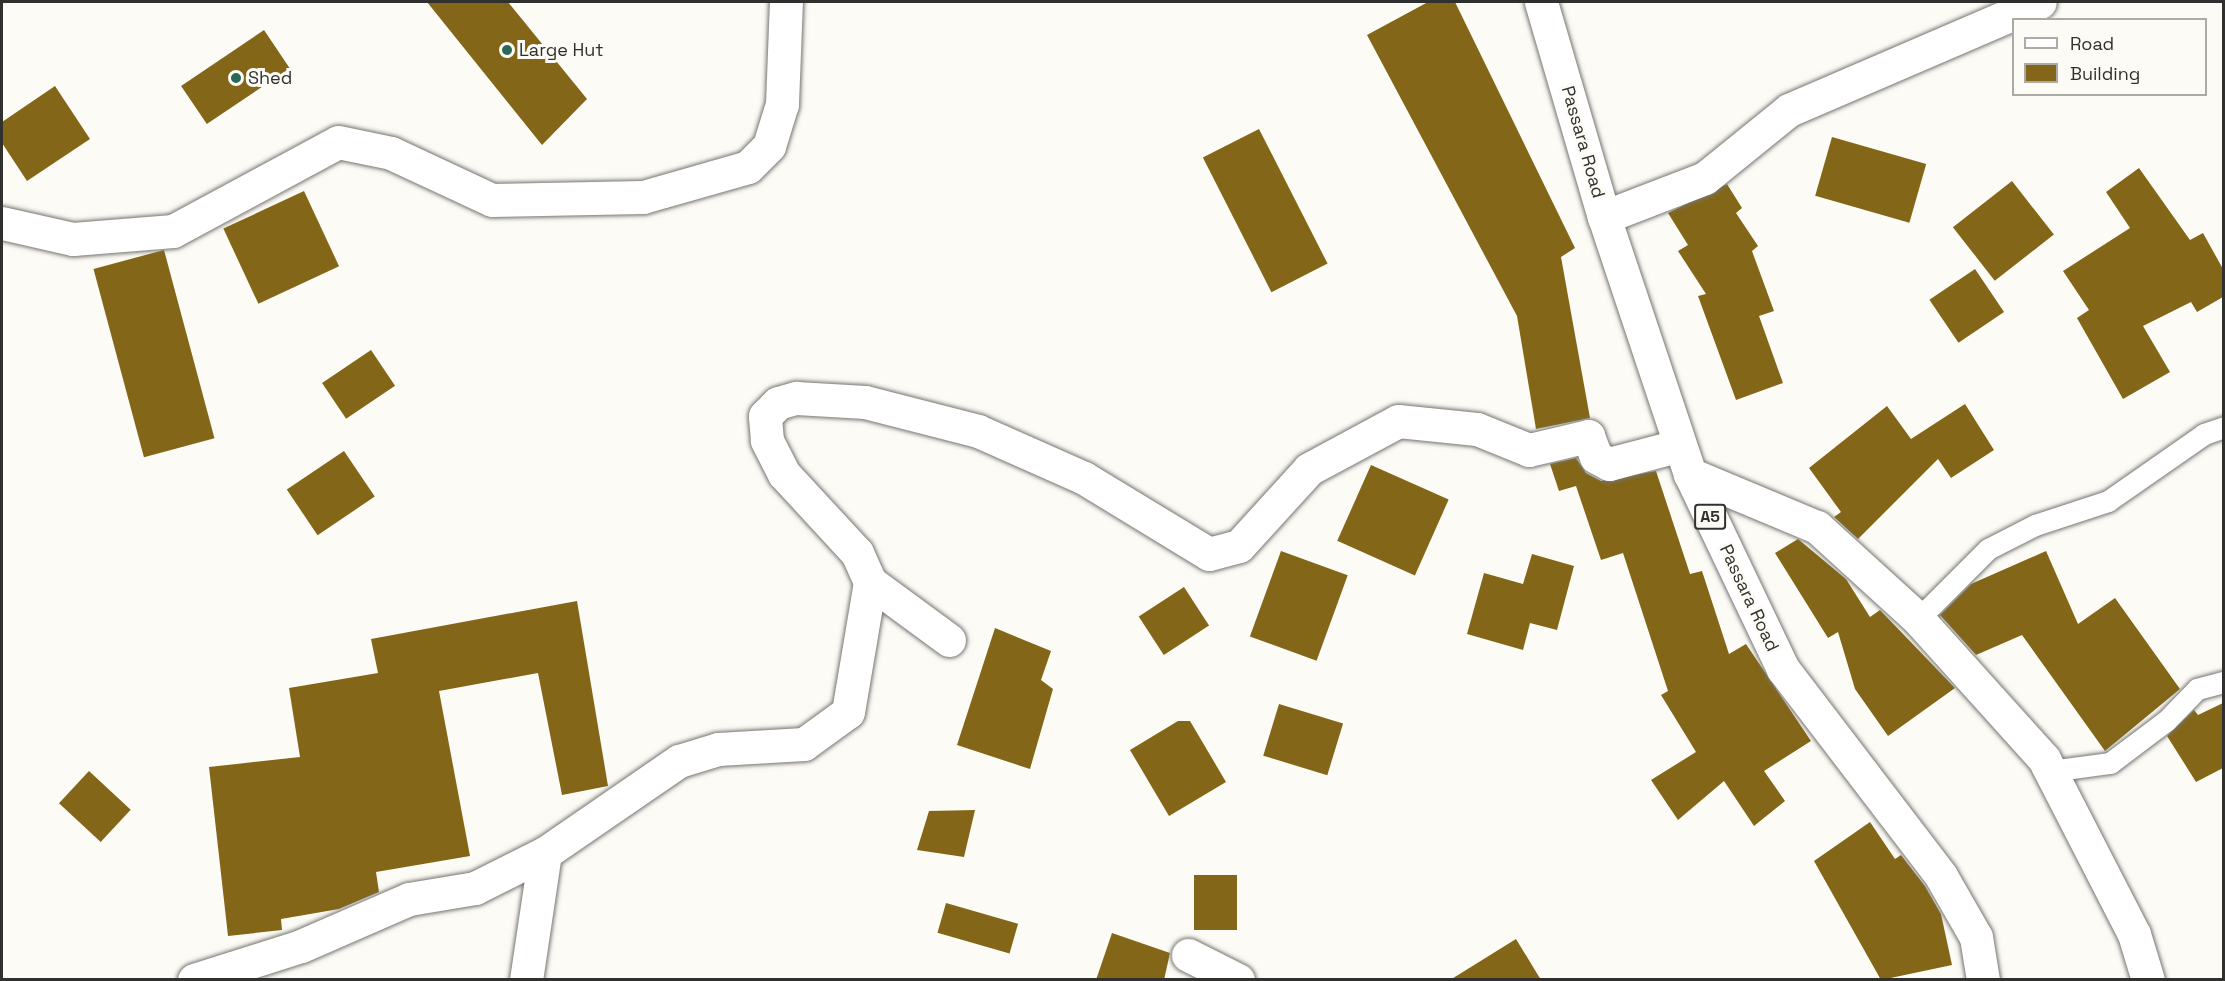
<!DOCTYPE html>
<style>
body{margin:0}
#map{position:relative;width:2225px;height:981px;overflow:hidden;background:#fdfbf5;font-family:"Space Grotesk",sans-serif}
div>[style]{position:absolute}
.building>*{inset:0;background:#836617;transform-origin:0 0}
.roads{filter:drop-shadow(0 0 2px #777571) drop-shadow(0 0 2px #777571)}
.service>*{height:21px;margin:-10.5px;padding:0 10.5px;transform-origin:10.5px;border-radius:10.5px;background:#fff}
.minor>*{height:33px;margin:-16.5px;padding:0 16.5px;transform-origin:16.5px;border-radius:16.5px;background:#fff}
.tertiary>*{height:33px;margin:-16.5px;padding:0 16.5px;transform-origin:16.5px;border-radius:16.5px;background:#fff}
.trunk>*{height:33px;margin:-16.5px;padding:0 16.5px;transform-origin:16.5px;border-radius:16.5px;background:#fff}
.dots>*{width:16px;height:16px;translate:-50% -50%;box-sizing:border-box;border:3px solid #fdfbf5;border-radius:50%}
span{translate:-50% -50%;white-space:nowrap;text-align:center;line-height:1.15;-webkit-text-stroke:6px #fdfbf5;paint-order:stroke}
.shield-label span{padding:2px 4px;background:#fdfbf5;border:2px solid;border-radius:4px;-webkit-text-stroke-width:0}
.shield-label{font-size:16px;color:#30302e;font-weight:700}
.poi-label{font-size:18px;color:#30302e}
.left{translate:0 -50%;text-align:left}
.street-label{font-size:18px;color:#30302e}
.frame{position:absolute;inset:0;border:3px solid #30302e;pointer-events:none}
.legend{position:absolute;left:2012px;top:18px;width:195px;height:78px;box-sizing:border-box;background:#fdfbf5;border:2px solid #abaaa5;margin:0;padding:8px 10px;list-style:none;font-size:18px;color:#30302e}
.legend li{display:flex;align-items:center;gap:12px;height:30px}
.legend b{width:30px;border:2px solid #abaaa5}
</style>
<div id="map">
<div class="building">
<i style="clip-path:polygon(427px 2px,508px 2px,587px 99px,542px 145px)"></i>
<i style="clip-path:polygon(1428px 2px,1455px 2px,1575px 248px,1561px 257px,1590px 418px,1536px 429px,1517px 316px,1367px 35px)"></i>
<i style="left:264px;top:30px;width:46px;height:100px;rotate:56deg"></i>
<i style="clip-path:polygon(55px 86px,90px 139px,27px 181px,2px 143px,2px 122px)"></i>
<i style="left:1259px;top:129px;width:151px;height:63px;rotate:63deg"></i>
<i style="left:1832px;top:137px;width:98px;height:61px;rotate:16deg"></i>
<i style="clip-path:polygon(2139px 168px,2190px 240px,2203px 233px,2223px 269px,2223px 297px,2197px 312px,2191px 302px,2143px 326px,2170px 372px,2123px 399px,2077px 318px,2089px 310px,2063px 271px,2130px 228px,2106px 192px)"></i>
<i style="left:2012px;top:181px;width:68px;height:75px;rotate:52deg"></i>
<i style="clip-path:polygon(1727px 184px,1742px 208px,1736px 213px,1758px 246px,1752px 251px,1774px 311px,1759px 316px,1783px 383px,1736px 400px,1698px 296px,1706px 294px,1678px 251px,1688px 245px,1668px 213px)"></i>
<i style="left:304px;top:191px;width:83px;height:89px;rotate:65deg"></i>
<i style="left:164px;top:250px;width:195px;height:73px;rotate:75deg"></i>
<i style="left:1975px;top:269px;width:52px;height:55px;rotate:56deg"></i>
<i style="left:371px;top:350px;width:43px;height:59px;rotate:56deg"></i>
<i style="clip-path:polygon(1965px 404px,1994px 450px,1951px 478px,1938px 459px,1858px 539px,1834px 517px,1841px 512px,1809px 468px,1887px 406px,1911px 439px)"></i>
<i style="left:344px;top:451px;width:55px;height:69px;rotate:56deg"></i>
<i style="clip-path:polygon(1576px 458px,1586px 473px,1601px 481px,1656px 471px,1690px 574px,1702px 571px,1729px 654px,1746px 644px,1811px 741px,1764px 771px,1785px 801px,1754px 826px,1724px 781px,1678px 820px,1651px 780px,1696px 752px,1661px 695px,1668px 691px,1623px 553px,1601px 560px,1576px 486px,1559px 491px,1550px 464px)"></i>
<i style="left:1371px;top:465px;width:85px;height:83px;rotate:24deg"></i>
<i style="clip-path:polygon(1798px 539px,1846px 579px,1870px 617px,1880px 610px,1955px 688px,1888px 736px,1855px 689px,1838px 632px,1828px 638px,1775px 553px)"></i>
<i style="left:1281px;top:551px;width:71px;height:91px;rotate:20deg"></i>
<i style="clip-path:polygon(2046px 551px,2078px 624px,2115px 598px,2180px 689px,2105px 751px,2022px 635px,1976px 655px,1940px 615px,1971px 584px)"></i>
<i style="clip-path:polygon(1532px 554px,1574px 566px,1557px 630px,1530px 623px,1523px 650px,1467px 634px,1484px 573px,1523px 584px)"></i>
<i style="left:1184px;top:587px;width:46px;height:54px;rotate:57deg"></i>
<i style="clip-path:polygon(577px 601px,608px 786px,562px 795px,538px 673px,439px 691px,470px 856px,376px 872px,379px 892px,339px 909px,281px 919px,282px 930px,228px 936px,209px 767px,300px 757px,289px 688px,378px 673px,371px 639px)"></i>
<i style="clip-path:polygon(995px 628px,1051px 651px,1041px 680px,1053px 689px,1030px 769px,957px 745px)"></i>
<i style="clip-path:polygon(2223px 703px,2223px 768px,2196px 782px,2167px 736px,2194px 710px,2198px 715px)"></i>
<i style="left:1279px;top:704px;width:67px;height:54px;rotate:17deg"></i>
<i style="clip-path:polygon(1178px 721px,1190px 721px,1226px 782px,1169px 816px,1130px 750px)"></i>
<i style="left:89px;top:771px;width:57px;height:44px;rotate:43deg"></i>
<i style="clip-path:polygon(975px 810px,964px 857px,917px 850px,929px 811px)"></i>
<i style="clip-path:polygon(1870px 822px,1895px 859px,1901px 855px,1925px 886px,1941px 914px,1952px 965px,1881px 980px,1814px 861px)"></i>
<i style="left:1194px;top:875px;width:43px;height:55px"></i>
<i style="left:946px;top:903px;width:75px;height:31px;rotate:16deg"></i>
<i style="clip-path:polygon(1112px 933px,1170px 953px,1164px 980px,1096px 980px)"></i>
<i style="clip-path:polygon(1516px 939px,1541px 980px,1450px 980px)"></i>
</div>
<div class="roads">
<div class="service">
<i style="left:1918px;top:619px;width:99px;rotate:-45deg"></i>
<i style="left:1988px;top:549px;width:53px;rotate:-27.1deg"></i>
<i style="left:2035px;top:525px;width:77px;rotate:-18.2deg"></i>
<i style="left:2108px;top:501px;width:117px;rotate:-34.9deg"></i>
<i style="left:2204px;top:434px;width:21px;rotate:-19deg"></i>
<i style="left:2050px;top:771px;width:61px;rotate:-7.6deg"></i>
<i style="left:2110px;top:763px;width:70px;rotate:-36.9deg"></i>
<i style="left:2166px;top:721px;width:45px;rotate:-45.9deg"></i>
<i style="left:2197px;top:689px;width:28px;rotate:-15deg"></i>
</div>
<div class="minor">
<i style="left:1604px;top:217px;width:108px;rotate:-21.1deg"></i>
<i style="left:1705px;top:178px;width:108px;rotate:-39deg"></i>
<i style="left:1789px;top:110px;width:273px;rotate:-23.3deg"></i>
<i style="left:2px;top:223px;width:73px;rotate:12.7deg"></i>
<i style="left:73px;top:239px;width:100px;rotate:-4.6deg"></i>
<i style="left:173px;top:231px;width:187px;rotate:-28.3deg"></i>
<i style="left:338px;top:142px;width:54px;rotate:11.7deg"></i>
<i style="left:391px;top:153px;width:111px;rotate:25deg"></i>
<i style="left:492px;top:200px;width:151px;rotate:-1.1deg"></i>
<i style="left:643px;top:197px;width:109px;rotate:-15.9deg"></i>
<i style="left:748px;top:167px;width:30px;rotate:-45deg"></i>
<i style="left:769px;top:146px;width:44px;rotate:-72.8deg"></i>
<i style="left:782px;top:104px;width:102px;rotate:-87.8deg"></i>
<i style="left:870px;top:582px;width:32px;rotate:-114deg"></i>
<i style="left:857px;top:553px;width:108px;rotate:-132.7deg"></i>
<i style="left:784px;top:474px;width:38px;rotate:-117deg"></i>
<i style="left:767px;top:440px;width:24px;rotate:-95deg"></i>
<i style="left:765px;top:416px;width:18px;rotate:-45deg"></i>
<i style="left:778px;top:403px;width:19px;rotate:-16deg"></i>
<i style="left:796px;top:398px;width:69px;rotate:3.3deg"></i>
<i style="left:865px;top:402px;width:117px;rotate:14.4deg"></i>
<i style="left:978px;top:431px;width:116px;rotate:23.9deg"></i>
<i style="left:1084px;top:478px;width:146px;rotate:31.3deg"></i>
<i style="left:1209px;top:554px;width:31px;rotate:-15deg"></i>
<i style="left:1239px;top:546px;width:104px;rotate:-47.7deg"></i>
<i style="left:1309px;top:469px;width:101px;rotate:-28.3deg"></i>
<i style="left:1398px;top:421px;width:79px;rotate:5.8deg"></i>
<i style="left:1477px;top:429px;width:56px;rotate:22deg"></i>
<i style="left:1529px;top:450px;width:61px;rotate:-13.3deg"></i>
<i style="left:1588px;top:436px;width:22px;rotate:69deg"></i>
<i style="left:1596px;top:457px;width:15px;rotate:28deg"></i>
<i style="left:1609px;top:464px;width:70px;rotate:-14.8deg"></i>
<i style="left:1188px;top:955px;width:56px;rotate:26.6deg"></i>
<i style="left:194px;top:980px;width:112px;rotate:-17.6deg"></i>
<i style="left:301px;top:946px;width:118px;rotate:-23.5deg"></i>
<i style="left:409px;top:899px;width:67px;rotate:-9.5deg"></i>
<i style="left:475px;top:888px;width:78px;rotate:-26.6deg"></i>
<i style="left:526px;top:980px;width:128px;rotate:-81.5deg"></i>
<i style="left:545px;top:853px;width:163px;rotate:-34.5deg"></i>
<i style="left:679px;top:761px;width:41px;rotate:-17.1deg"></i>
<i style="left:718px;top:749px;width:86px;rotate:-3.3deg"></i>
<i style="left:804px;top:744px;width:54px;rotate:-36deg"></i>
<i style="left:848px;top:712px;width:132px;rotate:-80.4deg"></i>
<i style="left:870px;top:582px;width:98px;rotate:36.3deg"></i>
</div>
<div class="tertiary">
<i style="left:1690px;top:474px;width:138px;rotate:22.7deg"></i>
<i style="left:1817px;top:527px;width:137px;rotate:42.3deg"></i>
<i style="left:1918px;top:619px;width:188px;rotate:48deg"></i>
<i style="left:2044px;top:759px;width:197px;rotate:62.8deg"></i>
<i style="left:2134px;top:934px;width:48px;rotate:73.1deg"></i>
</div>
<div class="trunk">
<i style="left:1541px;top:2px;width:224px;rotate:73.7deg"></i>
<i style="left:1604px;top:217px;width:271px;rotate:71.5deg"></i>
<i style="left:1690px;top:474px;width:216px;rotate:64.5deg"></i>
<i style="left:1783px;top:669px;width:260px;rotate:52.6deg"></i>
<i style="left:1941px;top:876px;width:70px;rotate:60.2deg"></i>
<i style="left:1976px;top:937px;width:44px;rotate:80.8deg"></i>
</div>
</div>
<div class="dots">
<i style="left:507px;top:50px;background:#2b6955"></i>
<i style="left:236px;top:78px;background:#2b6955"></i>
</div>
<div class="shield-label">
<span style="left:1710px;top:517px">A5</span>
</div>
<div class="poi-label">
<span class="left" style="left:519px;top:50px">Large Hut</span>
<span class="left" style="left:248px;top:78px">Shed</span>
</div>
<div class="street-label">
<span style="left:1583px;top:142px;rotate:74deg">Passara Road</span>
<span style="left:1749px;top:598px;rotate:65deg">Passara Road</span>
</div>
<div class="frame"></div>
<ul class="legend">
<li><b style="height:8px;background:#fff"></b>Road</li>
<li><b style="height:16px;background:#836617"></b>Building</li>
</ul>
</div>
